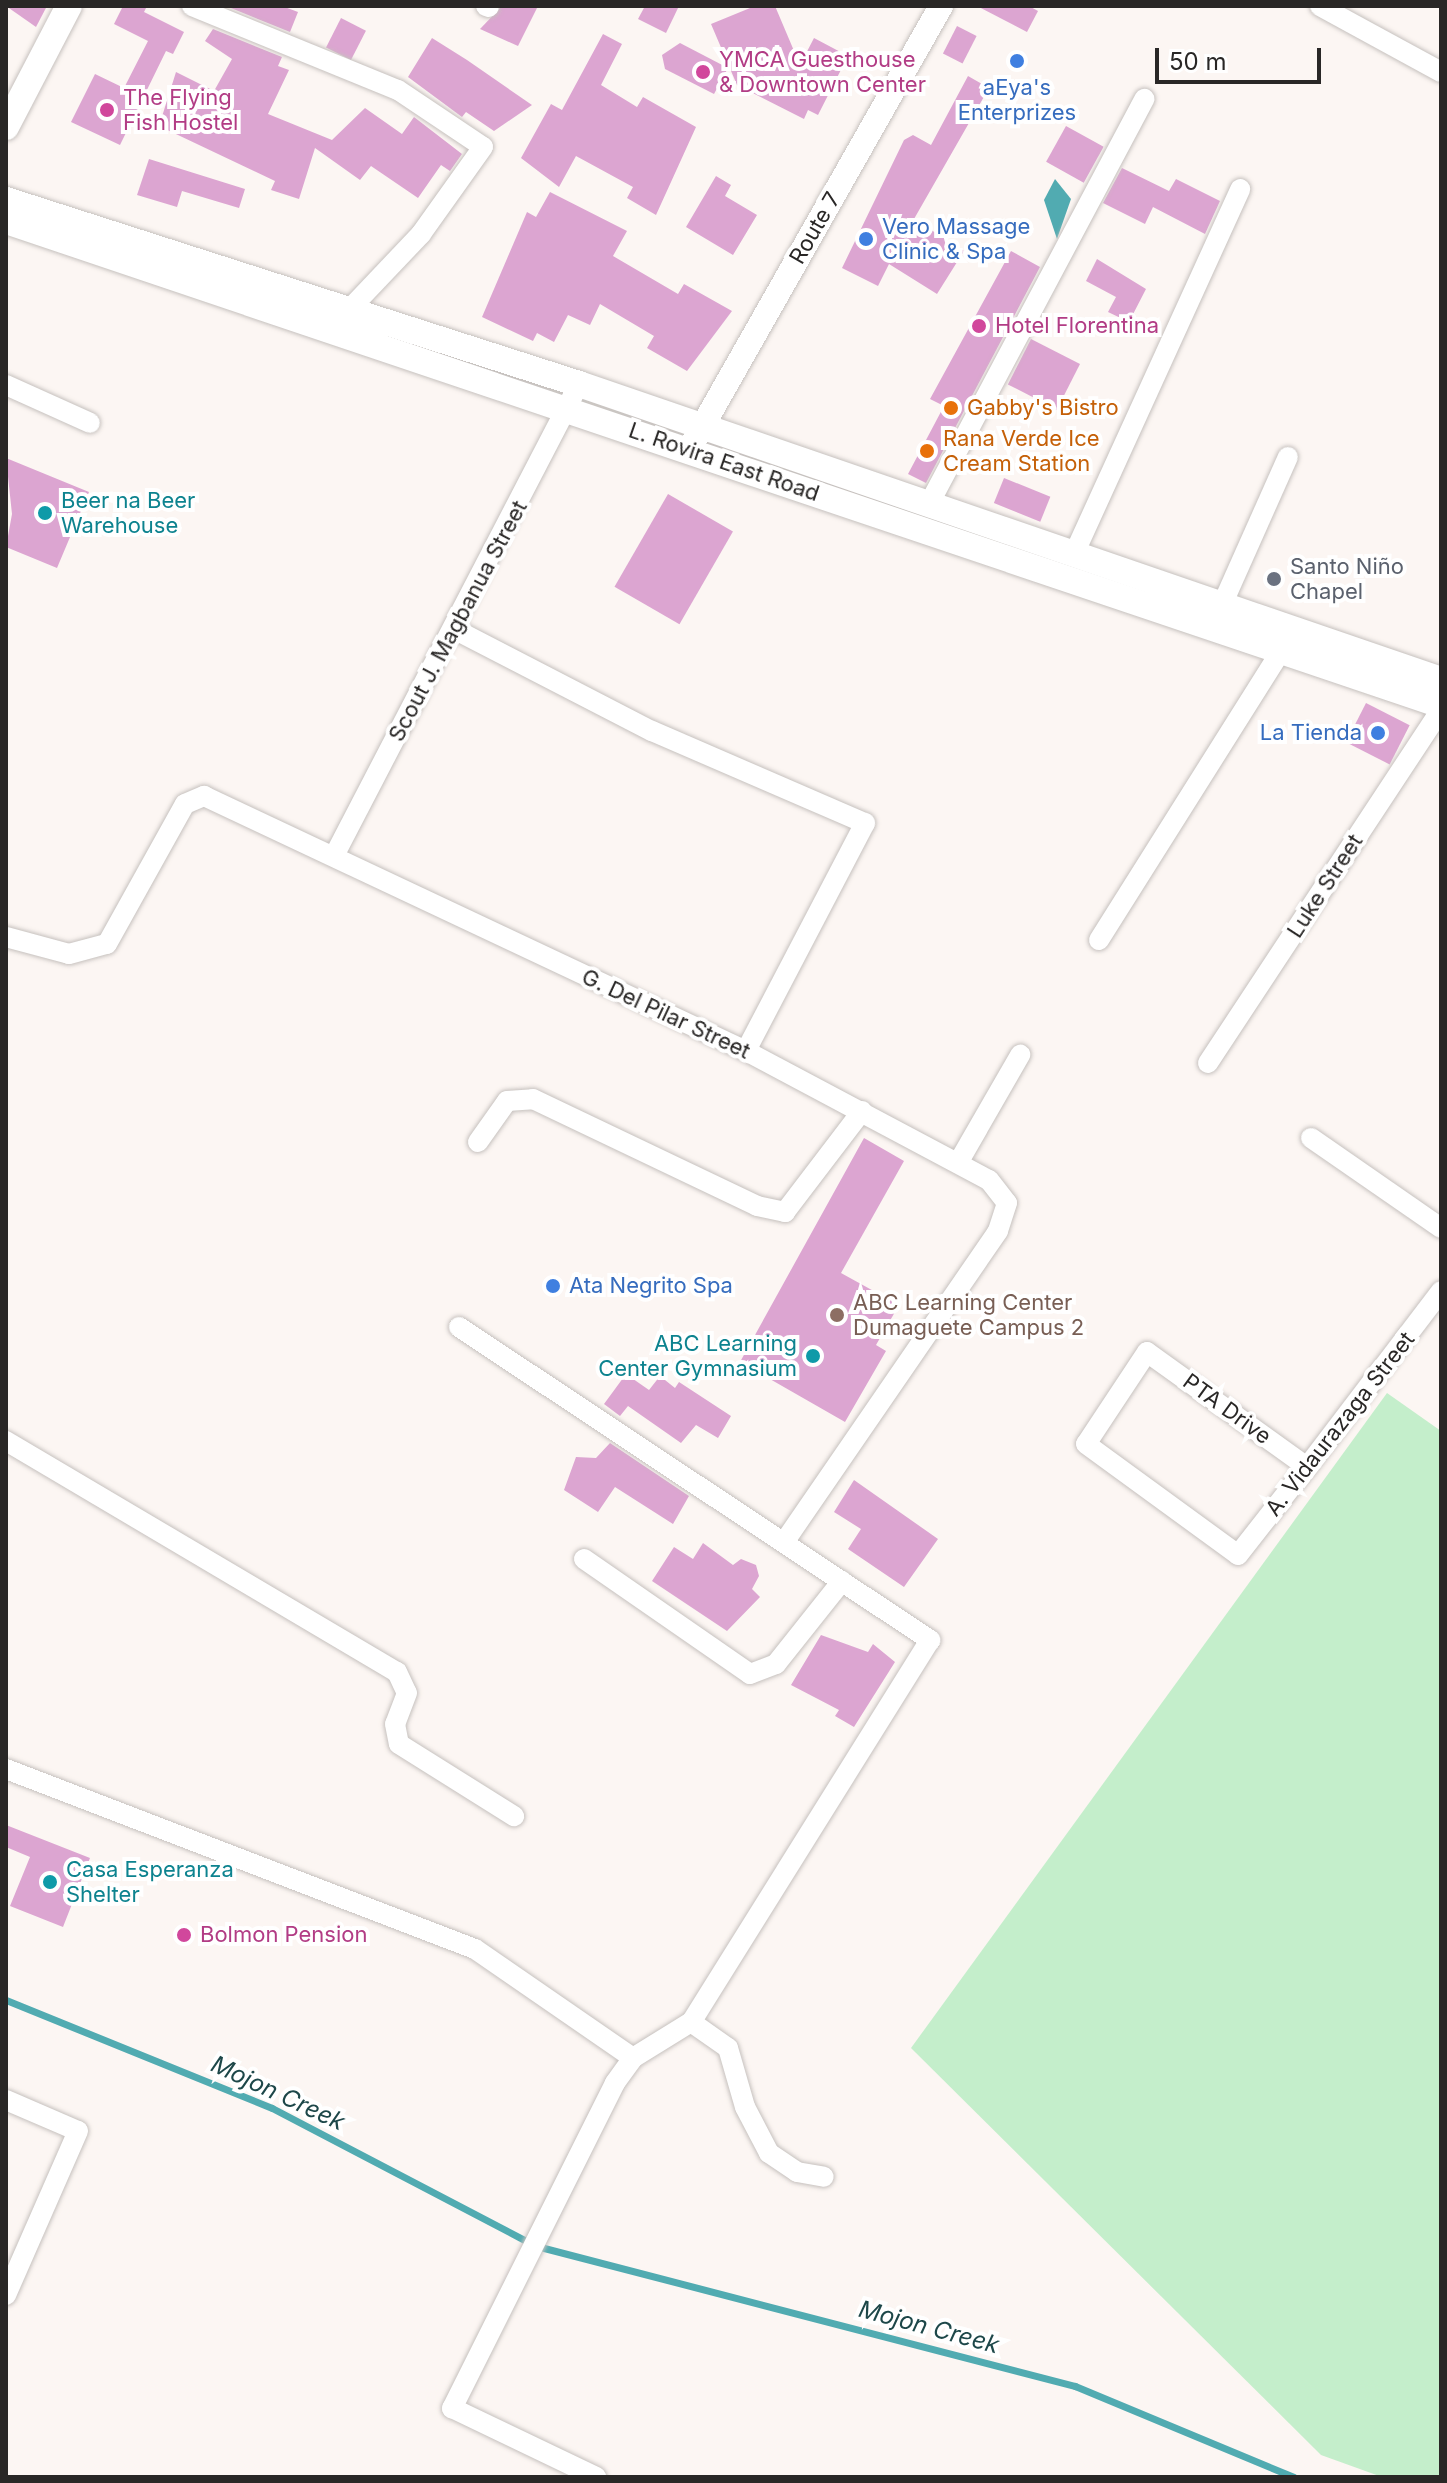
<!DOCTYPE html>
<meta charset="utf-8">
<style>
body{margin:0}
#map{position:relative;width:1447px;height:2483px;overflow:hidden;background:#fcf6f3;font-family:Inter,sans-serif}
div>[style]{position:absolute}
.green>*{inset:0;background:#c4eecb}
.water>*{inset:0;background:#51abb1}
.stream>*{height:7px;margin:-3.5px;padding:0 3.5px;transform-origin:3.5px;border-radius:3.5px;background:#51abb1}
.building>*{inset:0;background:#dca5d1;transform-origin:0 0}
.roads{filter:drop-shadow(0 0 2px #c6c1be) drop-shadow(0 0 2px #c6c1be)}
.minor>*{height:20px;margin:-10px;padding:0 10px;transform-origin:10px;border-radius:10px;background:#fff}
.tertiary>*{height:24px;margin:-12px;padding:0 12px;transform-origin:12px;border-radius:12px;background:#fff}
.secondary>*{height:26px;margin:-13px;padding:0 13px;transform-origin:13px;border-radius:13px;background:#fff}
.dots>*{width:22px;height:22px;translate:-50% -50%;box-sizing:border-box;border:4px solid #fff;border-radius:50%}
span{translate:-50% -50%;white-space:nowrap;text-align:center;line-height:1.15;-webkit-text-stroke:8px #fff;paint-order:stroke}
.hotel-label{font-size:22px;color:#b23c85}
.left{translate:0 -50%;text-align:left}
.shop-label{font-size:22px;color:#366cbe}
.right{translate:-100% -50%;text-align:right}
.street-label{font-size:22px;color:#292726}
.food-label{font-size:22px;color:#c56008}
.culture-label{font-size:22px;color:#0d838f}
.worship-label{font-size:22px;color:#5b616d}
.education-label{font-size:22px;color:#785e54}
.water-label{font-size:24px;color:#1d4749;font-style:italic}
.frame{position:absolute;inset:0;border:8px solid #292726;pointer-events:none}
.scale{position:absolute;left:1155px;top:48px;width:166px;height:36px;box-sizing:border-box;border:4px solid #292726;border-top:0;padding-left:10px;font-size:24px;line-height:28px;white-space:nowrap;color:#292726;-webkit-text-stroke:6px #fff;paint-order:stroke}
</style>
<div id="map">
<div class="green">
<i style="clip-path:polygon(1387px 1393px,1441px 1431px,1441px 2477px,1382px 2477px,1321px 2455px,911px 2048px)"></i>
</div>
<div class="water">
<i style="clip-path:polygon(1055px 179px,1071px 199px,1057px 239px,1044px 200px)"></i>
</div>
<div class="stream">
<i style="left:6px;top:2000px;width:287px;rotate:22.1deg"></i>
<i style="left:272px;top:2108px;width:285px;rotate:27.6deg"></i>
<i style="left:544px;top:2248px;width:549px;rotate:14.57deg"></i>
<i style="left:1075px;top:2386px;width:237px;rotate:22.6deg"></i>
</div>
<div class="building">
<i style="clip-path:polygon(6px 6px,47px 6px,36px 27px)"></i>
<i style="clip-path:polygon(123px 6px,147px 6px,144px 12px,184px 32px,173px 54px,166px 51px,120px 145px,71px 122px,95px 74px,124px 88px,148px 41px,114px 24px)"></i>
<i style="clip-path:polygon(226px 6px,282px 6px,298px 12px,290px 32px)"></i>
<i style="clip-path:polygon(502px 6px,538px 6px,518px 46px,480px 29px)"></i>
<i style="clip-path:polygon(645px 6px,679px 6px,666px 33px,638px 19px)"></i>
<i style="clip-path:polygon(755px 6px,775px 6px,800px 65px,814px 38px,848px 56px,818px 115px,808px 110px,804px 119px,737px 85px,711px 24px)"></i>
<i style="clip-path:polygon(977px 6px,1029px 6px,1038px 11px,1027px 32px)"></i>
<i style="left:341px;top:18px;width:28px;height:33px;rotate:27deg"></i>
<i style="left:957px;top:26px;width:22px;height:31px;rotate:27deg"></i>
<i style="clip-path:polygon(213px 29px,282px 57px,278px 66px,289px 70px,268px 114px,332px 140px,365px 108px,402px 134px,414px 117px,462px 154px,450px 171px,441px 165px,418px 198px,371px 166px,360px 180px,315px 148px,299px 199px,271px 190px,275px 181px,159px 126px,176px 72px,214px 91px,232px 59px,205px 41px)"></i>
<i style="clip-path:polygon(603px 34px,622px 44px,601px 85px,637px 107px,643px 97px,696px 127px,656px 215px,627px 198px,633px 187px,576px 156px,559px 187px,521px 158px,551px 104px,562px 110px)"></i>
<i style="clip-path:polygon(432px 38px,467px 60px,532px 105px,494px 131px,466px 112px,462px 117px,408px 77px)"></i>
<i style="clip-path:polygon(680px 43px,728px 68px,714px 94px,665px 69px,662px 55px)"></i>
<i style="clip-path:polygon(968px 76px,989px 88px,914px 219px,964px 251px,937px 294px,889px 264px,878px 286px,842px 268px,904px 140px,913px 135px,931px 145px)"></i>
<i style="left:1066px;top:126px;width:43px;height:41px;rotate:29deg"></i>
<i style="clip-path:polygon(149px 159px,245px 189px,239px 208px,182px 191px,177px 207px,137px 195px)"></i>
<i style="clip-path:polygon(1122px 168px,1169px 191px,1176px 179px,1220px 201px,1205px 234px,1153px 207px,1145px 224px,1103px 203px)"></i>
<i style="clip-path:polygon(716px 176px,731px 185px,725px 196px,757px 215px,733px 255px,686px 227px)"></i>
<i style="clip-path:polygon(550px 192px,627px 231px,613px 256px,678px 294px,684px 284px,732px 311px,687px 371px,647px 348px,654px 336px,600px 304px,590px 325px,568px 315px,554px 342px,537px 333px,533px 341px,482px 317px,527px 212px,536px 217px)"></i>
<i style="clip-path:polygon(1011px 251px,1040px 267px,926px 483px,908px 474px,944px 406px,930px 399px)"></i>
<i style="clip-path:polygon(1097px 259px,1146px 289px,1129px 322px,1108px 312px,1116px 297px,1086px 281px)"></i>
<i style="left:1031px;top:339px;width:55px;height:51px;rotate:27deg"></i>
<i style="clip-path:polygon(6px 458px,89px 492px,57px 568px,6px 547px,12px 514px)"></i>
<i style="left:1004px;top:478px;width:50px;height:27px;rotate:22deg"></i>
<i style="left:668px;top:494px;width:75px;height:107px;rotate:30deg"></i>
<i style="left:1366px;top:703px;width:49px;height:44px;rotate:27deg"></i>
<i style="clip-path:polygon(864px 1138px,904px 1161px,841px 1273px,899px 1305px,876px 1345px,886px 1351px,845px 1422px,740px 1362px)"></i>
<i style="clip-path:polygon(626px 1374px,649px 1390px,660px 1376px,675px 1388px,679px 1382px,731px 1416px,718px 1438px,696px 1425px,681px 1443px,628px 1406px,620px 1416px,604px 1404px)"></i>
<i style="clip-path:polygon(610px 1443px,689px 1496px,673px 1524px,615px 1487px,598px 1512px,564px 1490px,576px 1457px,596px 1458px)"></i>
<i style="clip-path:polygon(854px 1480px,938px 1539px,904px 1587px,848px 1549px,861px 1529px,834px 1512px)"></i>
<i style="clip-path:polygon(703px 1543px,733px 1565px,741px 1559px,756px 1565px,759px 1576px,752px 1589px,760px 1597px,727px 1631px,652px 1581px,674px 1547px,693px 1559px)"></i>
<i style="clip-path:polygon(821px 1635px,868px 1652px,873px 1644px,895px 1662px,854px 1727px,835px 1716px,839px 1710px,791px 1685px)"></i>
<i style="clip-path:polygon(6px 1825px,90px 1858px,63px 1927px,10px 1906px,30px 1857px,6px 1847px)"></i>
</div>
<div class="roads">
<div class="minor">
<i style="left:192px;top:6px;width:222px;rotate:22.2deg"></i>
<i style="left:398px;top:90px;width:102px;rotate:33.8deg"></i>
<i style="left:483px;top:147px;width:107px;rotate:125.5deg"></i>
<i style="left:421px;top:234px;width:106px;rotate:133.5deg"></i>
<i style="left:486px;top:6px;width:3px;rotate:18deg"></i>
<i style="left:1320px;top:6px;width:138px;rotate:28.6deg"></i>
<i style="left:6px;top:385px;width:92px;rotate:24.3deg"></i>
<i style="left:929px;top:504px;width:459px;rotate:-62deg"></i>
<i style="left:1074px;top:554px;width:401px;rotate:-65.5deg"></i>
<i style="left:1222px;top:605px;width:162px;rotate:-66deg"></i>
<i style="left:454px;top:629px;width:223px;rotate:27.3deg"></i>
<i style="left:652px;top:731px;width:232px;rotate:23.4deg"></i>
<i style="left:865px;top:823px;width:257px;rotate:117.6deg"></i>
<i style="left:334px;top:856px;width:532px;rotate:-62.57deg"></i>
<i style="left:6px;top:937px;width:65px;rotate:15.1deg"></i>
<i style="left:69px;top:954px;width:39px;rotate:-15deg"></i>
<i style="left:107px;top:944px;width:160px;rotate:-60.9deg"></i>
<i style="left:185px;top:804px;width:21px;rotate:-23deg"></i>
<i style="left:204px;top:796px;width:599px;rotate:25.2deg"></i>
<i style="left:746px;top:1051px;width:275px;rotate:28deg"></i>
<i style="left:989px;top:1180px;width:29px;rotate:52deg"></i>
<i style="left:1007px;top:1203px;width:29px;rotate:108deg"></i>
<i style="left:998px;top:1231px;width:378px;rotate:124.5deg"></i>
<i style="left:1099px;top:940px;width:344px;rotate:-57.8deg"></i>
<i style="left:1208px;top:1063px;width:424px;rotate:-56.6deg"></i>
<i style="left:1311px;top:1138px;width:158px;rotate:34.7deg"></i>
<i style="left:478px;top:1142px;width:50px;rotate:-54.7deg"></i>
<i style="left:507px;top:1101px;width:26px;rotate:-4deg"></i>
<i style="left:533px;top:1099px;width:248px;rotate:25.5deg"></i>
<i style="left:757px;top:1206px;width:29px;rotate:12deg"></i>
<i style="left:785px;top:1212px;width:127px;rotate:-52.7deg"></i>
<i style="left:958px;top:1163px;width:125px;rotate:-60.1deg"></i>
<i style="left:459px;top:1327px;width:566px;rotate:33.61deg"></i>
<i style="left:930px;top:1640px;width:451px;rotate:122deg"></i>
<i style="left:691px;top:2022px;width:68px;rotate:148.2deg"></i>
<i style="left:633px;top:2058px;width:31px;rotate:126deg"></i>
<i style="left:615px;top:2083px;width:364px;rotate:116.6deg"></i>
<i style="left:452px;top:2408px;width:160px;rotate:25.6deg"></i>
<i style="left:6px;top:1441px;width:454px;rotate:30.6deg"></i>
<i style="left:397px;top:1672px;width:23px;rotate:65deg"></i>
<i style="left:407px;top:1693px;width:33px;rotate:111deg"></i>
<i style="left:395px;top:1724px;width:20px;rotate:79deg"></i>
<i style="left:399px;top:1744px;width:136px;rotate:32.1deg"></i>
<i style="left:1307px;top:1467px;width:197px;rotate:-144.3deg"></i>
<i style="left:1147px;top:1352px;width:110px;rotate:123.5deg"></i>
<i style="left:1086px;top:1444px;width:188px;rotate:36.1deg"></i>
<i style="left:1238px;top:1555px;width:112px;rotate:-51.9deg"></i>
<i style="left:1307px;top:1467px;width:221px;rotate:-52.7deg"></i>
<i style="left:584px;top:1559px;width:202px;rotate:34.7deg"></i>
<i style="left:750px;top:1674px;width:28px;rotate:-21deg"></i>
<i style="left:776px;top:1664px;width:106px;rotate:-51.5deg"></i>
<i style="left:6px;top:1769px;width:502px;rotate:21deg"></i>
<i style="left:475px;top:1949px;width:192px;rotate:34.6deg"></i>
<i style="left:691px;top:2022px;width:45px;rotate:35.1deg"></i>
<i style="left:728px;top:2048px;width:61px;rotate:73.9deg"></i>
<i style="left:745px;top:2107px;width:52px;rotate:62.4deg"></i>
<i style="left:769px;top:2153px;width:34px;rotate:34deg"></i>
<i style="left:797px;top:2172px;width:27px;rotate:10deg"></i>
<i style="left:6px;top:2100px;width:78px;rotate:23.3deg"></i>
<i style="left:78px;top:2131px;width:179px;rotate:113.7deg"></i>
</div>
<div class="tertiary">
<i style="left:689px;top:450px;width:511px;rotate:-60.42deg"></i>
</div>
<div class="secondary">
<i style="left:6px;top:127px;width:136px;rotate:-62.5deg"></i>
<i style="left:6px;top:200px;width:602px;rotate:17.8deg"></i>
<i style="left:579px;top:384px;width:911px;rotate:18.95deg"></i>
<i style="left:6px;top:221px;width:1514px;rotate:18.64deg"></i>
</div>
</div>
<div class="dots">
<i style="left:1017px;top:61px;background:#3f7fe0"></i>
<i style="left:703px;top:72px;background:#d1479c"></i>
<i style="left:107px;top:110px;background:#d1479c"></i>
<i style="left:866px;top:239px;background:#3f7fe0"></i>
<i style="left:979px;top:326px;background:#d1479c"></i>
<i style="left:951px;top:408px;background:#e8710a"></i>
<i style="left:927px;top:451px;background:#e8710a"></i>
<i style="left:45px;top:513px;background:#0f9aa8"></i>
<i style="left:1274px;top:579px;background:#6b7280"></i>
<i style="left:1378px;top:733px;background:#3f7fe0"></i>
<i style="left:553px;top:1286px;background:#3f7fe0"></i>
<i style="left:837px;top:1315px;background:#8d6e63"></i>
<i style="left:813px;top:1356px;background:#0f9aa8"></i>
<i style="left:50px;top:1882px;background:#0f9aa8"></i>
<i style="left:184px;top:1935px;background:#d1479c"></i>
</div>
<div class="hotel-label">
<span class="left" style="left:719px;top:72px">YMCA Guesthouse<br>&amp; Downtown Center</span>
<span class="left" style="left:123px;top:110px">The Flying<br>Fish Hostel</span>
<span class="left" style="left:995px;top:326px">Hotel Florentina</span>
<span class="left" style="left:200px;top:1935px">Bolmon Pension</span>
</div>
<div class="shop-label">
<span style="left:1017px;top:100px">aEya's<br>Enterprizes</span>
<span class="left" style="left:882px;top:239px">Vero Massage<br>Clinic &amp; Spa</span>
<span class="right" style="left:1362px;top:733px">La Tienda</span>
<span class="left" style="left:569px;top:1286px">Ata Negrito Spa</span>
</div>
<div class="street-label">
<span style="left:815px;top:228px;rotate:-60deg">Route 7</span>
<span style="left:724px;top:462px;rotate:19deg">L. Rovira East Road</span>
<span style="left:458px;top:621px;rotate:-62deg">Scout J. Magbanua Street</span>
<span style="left:1325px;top:886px;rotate:-57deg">Luke Street</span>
<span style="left:666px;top:1014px;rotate:25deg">G. Del Pilar Street</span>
<span style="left:1227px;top:1409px;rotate:36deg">PTA Drive</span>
<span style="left:1340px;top:1424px;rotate:-52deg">A. Vidaurazaga Street</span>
</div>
<div class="food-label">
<span class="left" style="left:967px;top:408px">Gabby's Bistro</span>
<span class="left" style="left:943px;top:451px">Rana Verde Ice<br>Cream Station</span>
</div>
<div class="culture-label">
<span class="left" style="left:61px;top:513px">Beer na Beer<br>Warehouse</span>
<span class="right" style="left:797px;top:1356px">ABC Learning<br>Center Gymnasium</span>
<span class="left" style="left:66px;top:1882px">Casa Esperanza<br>Shelter</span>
</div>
<div class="worship-label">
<span class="left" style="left:1290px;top:579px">Santo Niño<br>Chapel</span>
</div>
<div class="education-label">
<span class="left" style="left:853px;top:1315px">ABC Learning Center<br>Dumaguete Campus 2</span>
</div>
<div class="water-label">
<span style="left:278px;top:2093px;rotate:25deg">Mojon Creek</span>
<span style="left:929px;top:2327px;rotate:15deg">Mojon Creek</span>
</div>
<div class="frame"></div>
<div class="scale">50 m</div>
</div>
